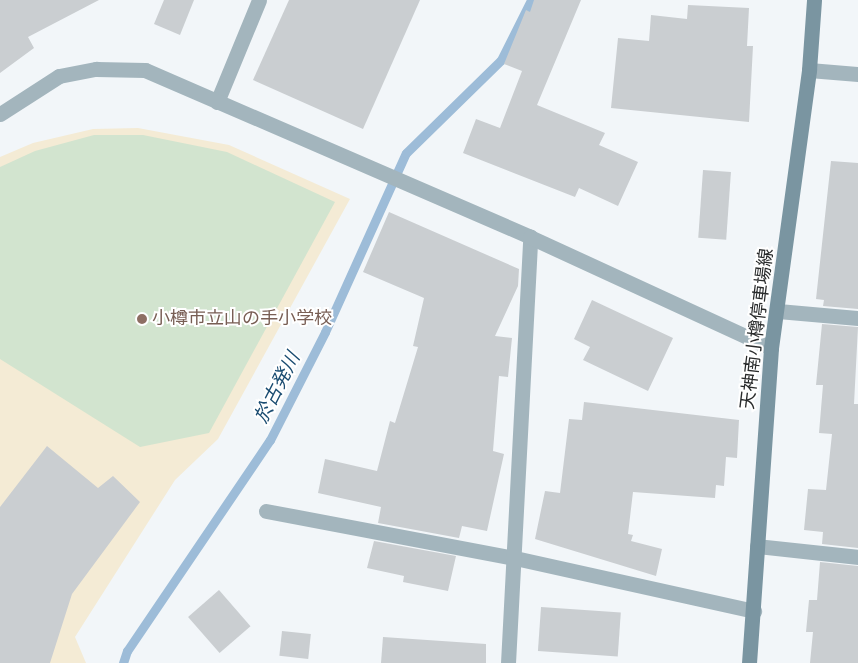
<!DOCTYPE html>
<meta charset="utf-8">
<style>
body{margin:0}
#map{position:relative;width:858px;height:663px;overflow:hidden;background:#f2f6f9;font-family:"Sofia Sans Condensed","Noto Sans JP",sans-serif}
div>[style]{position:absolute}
.education>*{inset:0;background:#f4ebd5}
.green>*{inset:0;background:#d2e4cf}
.stream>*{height:9px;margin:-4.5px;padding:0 4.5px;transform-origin:4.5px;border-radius:4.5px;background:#9dbcd8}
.building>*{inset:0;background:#caced1;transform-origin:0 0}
.minor>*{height:15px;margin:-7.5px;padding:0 7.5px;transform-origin:7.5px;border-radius:7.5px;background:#a3b5bd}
.tertiary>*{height:15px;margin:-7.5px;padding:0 7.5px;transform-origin:7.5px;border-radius:7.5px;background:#a3b5bd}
.secondary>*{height:15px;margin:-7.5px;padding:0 7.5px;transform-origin:7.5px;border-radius:7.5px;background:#7a95a1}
.dots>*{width:14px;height:14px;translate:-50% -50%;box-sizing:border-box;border:2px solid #fff;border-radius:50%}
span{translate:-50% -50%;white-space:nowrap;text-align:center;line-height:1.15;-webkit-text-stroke:4px #fff;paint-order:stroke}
.education-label{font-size:18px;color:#785e54}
.left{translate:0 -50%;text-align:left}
.street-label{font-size:18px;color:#282a2b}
.water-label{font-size:19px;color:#1a4c71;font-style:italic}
</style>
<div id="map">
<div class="education">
<i style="clip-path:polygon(138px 128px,229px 145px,350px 199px,218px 439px,175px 480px,75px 637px,86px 663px,0 663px,0 157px,33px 143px,93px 129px)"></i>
</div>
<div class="green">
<i style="clip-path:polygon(94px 135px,143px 135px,227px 152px,335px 202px,209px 433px,140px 447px,0 359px,0 167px,35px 151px)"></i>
</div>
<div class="stream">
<i style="left:123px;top:663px;width:13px;rotate:-72deg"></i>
<i style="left:127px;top:651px;width:255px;rotate:-55.9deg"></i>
<i style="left:270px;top:440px;width:121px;rotate:-63deg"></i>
<i style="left:325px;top:332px;width:196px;rotate:-65.7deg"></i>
<i style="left:406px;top:153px;width:133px;rotate:-44.4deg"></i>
<i style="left:501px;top:60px;width:67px;rotate:-63.4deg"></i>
</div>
<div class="building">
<i style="clip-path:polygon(0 0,99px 0,28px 37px,34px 48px,0 73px)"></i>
<i style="clip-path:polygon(164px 0,194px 0,180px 35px,154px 24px)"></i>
<i style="clip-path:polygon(289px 0,420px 0,363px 129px,253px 80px)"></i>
<i style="clip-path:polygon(534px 0,581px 0,537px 105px,605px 133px,599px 145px,638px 162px,618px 206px,579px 188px,575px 197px,463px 153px,476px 119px,500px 128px,522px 71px,504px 64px,526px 10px,530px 12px)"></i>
<i style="clip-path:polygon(688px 5px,749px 8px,747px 46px,753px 46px,749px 122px,611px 108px,618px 38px,649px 41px,651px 15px,687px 19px)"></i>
<i style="clip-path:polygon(831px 161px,858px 163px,858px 309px,823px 306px,824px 300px,816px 299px)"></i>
<i style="left:703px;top:170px;width:28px;height:68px;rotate:4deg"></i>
<i style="clip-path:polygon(389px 212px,519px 269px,518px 286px,495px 336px,512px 338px,508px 377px,499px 376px,493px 451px,504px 454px,487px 531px,462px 526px,459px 538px,378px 523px,381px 507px,318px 493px,325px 459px,377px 471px,390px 421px,395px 423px,418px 347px,413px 346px,424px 298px,363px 272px)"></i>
<i style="clip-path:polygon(592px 300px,673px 338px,648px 391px,583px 360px,590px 347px,574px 339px)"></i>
<i style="clip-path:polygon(822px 324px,858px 327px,854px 404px,858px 404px,858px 548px,822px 544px,823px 532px,804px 530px,808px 489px,826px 490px,832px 434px,819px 433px,823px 385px,816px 385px)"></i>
<i style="clip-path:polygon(584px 402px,739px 420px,737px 458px,726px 457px,724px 486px,716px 485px,715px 498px,633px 492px,628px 534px,633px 535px,631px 541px,662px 549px,656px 576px,535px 539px,545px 491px,560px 493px,569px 419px,582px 420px)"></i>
<i style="clip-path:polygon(47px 446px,98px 488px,113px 476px,140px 502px,72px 594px,50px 663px,0 663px,0 507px)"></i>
<i style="clip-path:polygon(374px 541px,456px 556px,448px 591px,403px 582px,404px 576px,367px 568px)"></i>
<i style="clip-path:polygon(820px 562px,858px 566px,858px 663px,810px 663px,813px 632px,806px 632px,809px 600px,817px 600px)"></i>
<i style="left:219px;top:590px;width:48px;height:41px;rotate:49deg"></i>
<i style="left:541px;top:607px;width:80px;height:44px;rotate:4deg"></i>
<i style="left:282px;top:631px;width:29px;height:25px;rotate:6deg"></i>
<i style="clip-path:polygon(383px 637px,486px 644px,486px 663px,381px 663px)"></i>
</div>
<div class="minor">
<i style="left:809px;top:70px;width:49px;rotate:4.7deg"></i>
<i style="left:217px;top:102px;width:110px;rotate:-67.6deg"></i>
<i style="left:778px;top:311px;width:80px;rotate:5deg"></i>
<i style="left:266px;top:511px;width:253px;rotate:10.7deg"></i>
<i style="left:515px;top:558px;width:245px;rotate:12.5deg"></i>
<i style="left:757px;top:546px;width:102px;rotate:6.2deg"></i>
<i style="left:508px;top:663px;width:427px;rotate:-87deg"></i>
</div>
<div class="tertiary">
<i style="left:0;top:114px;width:70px;rotate:-32.8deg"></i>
<i style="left:59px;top:76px;width:38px;rotate:-11deg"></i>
<i style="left:96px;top:69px;width:49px;rotate:1.2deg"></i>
<i style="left:145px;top:70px;width:420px;rotate:23.4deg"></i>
<i style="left:530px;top:237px;width:265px;rotate:24.7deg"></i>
</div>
<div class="secondary">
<i style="left:749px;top:663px;width:316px;rotate:-86deg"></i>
<i style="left:771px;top:348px;width:281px;rotate:-82.2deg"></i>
<i style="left:809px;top:70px;width:70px;rotate:-85.9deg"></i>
</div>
<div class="dots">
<i style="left:142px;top:319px;background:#8d6e63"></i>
</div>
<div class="education-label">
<span class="left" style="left:152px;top:319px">小樽市立山の手小学校</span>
</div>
<div class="street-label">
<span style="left:758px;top:329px;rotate:-83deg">天神南小樽停車場線</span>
</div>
<div class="water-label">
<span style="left:278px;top:388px;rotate:-63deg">於古発川</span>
</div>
</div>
